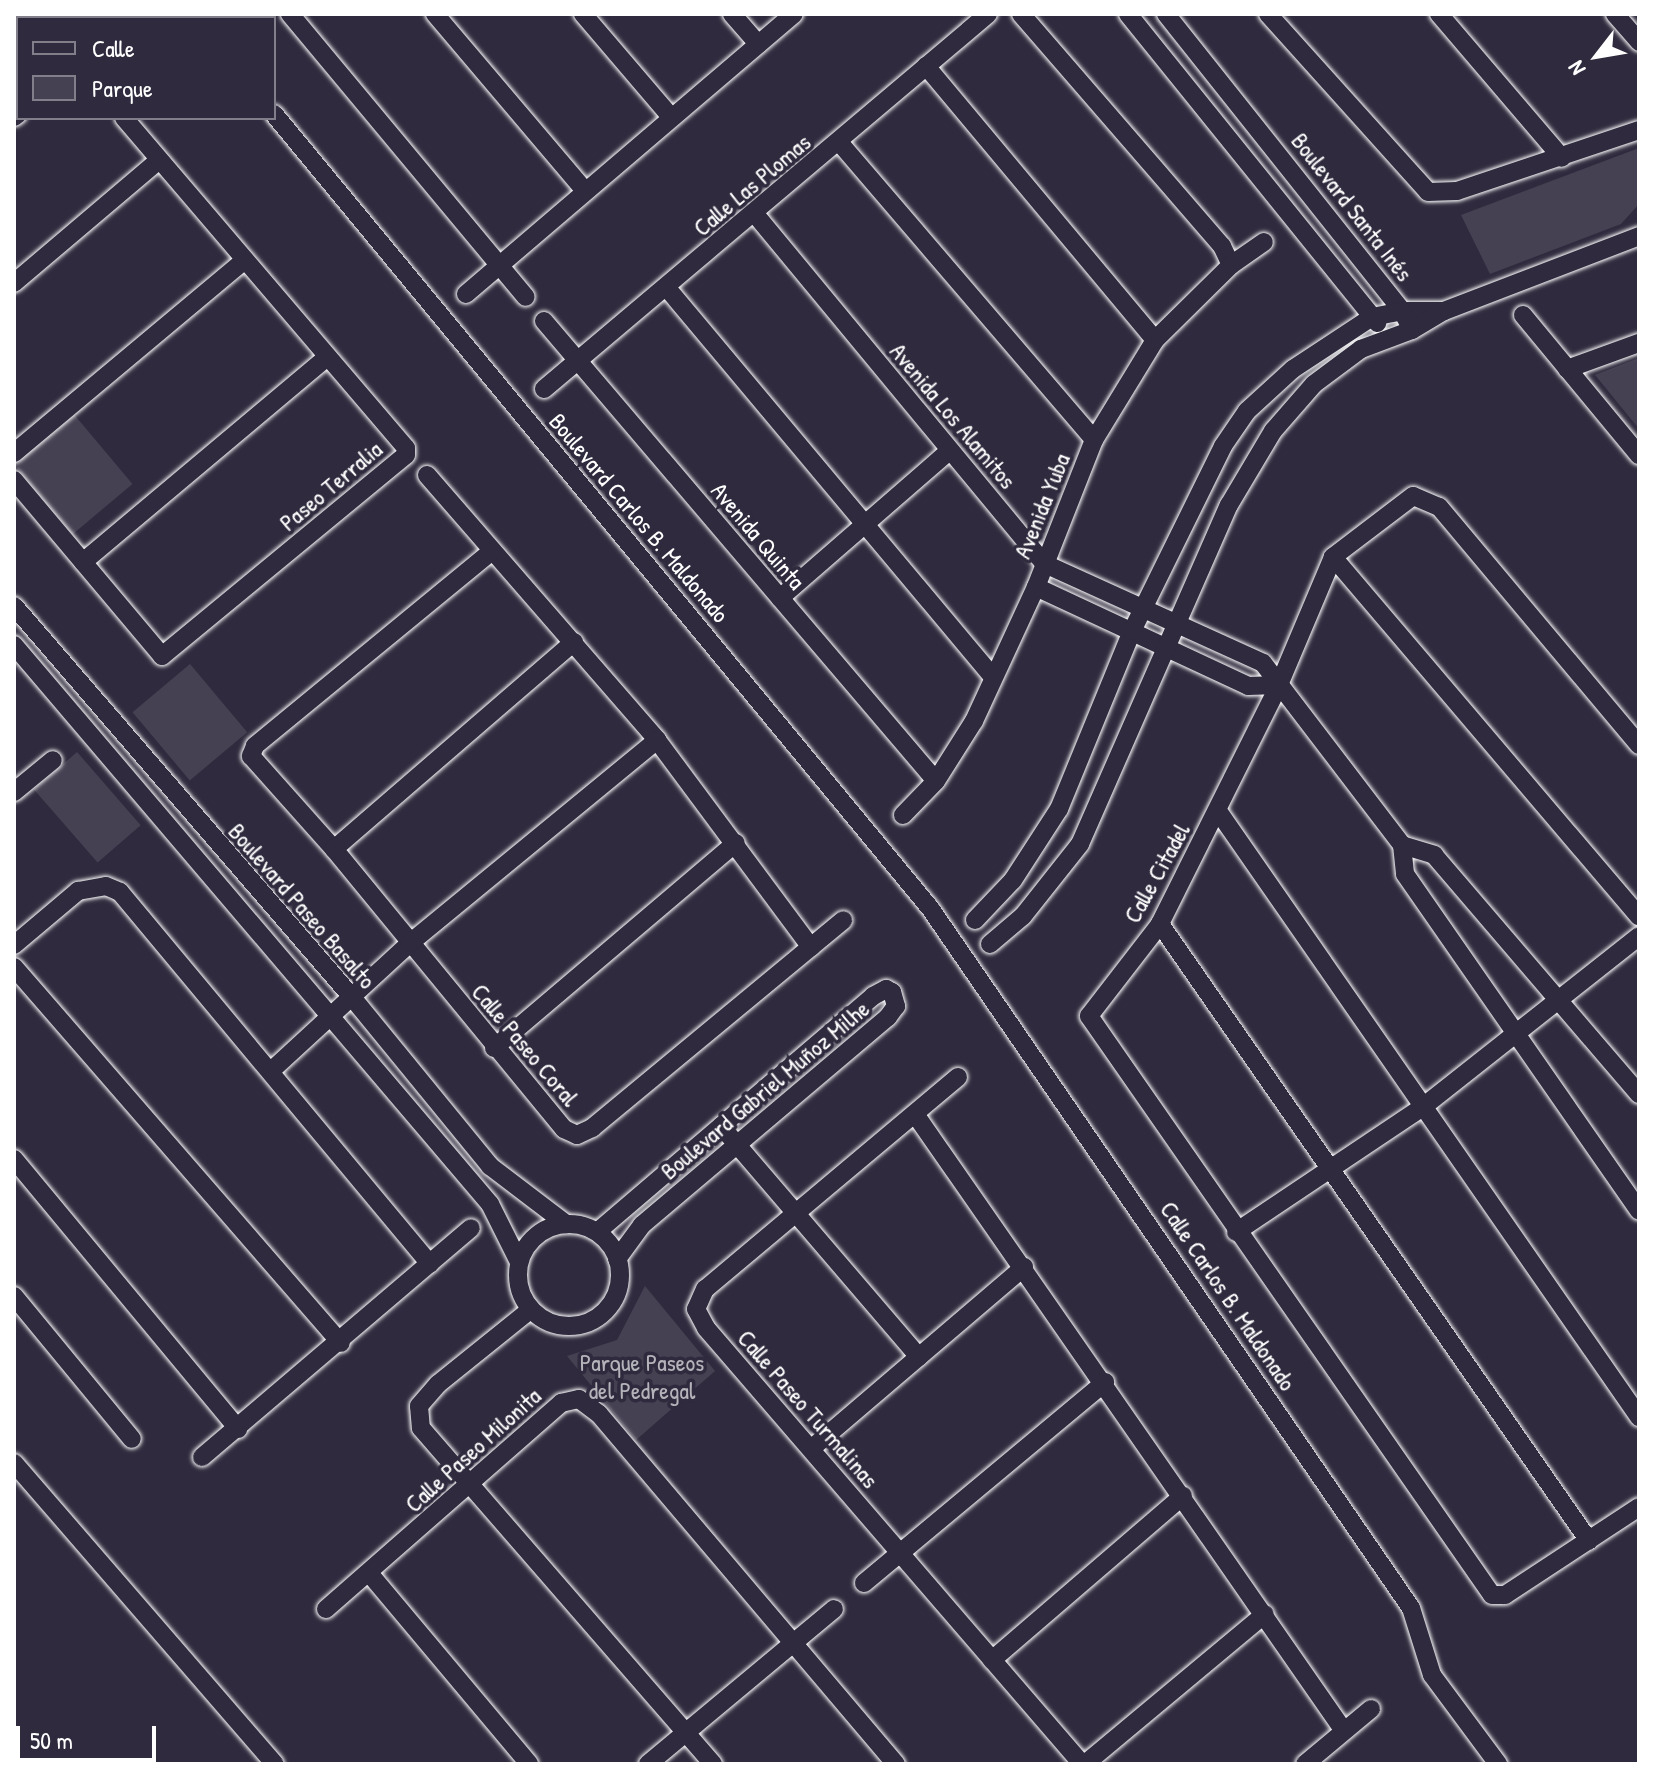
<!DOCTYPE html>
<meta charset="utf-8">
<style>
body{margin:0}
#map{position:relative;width:1653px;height:1778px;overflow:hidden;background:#2f2a3d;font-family:"Patrick Hand",sans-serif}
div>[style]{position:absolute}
.green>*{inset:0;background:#464152;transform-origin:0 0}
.roads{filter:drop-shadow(0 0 2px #fff) drop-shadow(0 0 2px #fff)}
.street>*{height:18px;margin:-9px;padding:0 9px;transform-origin:9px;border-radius:9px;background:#2f2a3d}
.street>.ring{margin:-9px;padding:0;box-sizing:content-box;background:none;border:18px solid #2f2a3d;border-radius:50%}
span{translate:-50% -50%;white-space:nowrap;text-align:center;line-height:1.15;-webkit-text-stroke:7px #2f2a3d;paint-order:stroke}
.street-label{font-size:24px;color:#fff}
.park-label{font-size:24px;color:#b5b3ba}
.frame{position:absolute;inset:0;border:16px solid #fff;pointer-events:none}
.legend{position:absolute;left:16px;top:16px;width:260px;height:104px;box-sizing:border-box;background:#2f2a3d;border:2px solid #827f8b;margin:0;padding:10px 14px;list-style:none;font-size:24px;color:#fff}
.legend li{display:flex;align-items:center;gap:16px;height:40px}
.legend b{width:40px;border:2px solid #827f8b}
.north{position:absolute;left:1557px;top:16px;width:80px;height:80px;-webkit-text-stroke:6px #2f2a3d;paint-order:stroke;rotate:239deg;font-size:22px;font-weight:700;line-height:32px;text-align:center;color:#fff}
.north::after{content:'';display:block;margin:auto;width:28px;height:36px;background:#fff;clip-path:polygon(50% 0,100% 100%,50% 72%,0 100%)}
.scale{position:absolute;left:16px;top:1726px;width:140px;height:36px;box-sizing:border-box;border:4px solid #fff;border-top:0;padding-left:10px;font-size:24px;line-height:28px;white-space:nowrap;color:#fff;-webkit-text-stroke:6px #2f2a3d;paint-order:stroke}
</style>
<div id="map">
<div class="green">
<i style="clip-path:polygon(14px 14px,28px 18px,18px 18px,14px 95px)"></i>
<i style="clip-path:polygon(1639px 148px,1639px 204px,1621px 224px,1490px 274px,1461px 215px)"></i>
<i style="clip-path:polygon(1639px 358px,1639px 429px,1595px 375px)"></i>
<i style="left:72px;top:412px;width:94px;height:78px;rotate:50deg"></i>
<i style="left:190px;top:664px;width:89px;height:75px;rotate:50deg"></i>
<i style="left:77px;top:752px;width:97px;height:57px;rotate:49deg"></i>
<i style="clip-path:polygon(645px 1286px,715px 1371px,636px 1440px,567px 1356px,617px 1340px)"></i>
</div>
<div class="roads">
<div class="street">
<i style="left:38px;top:14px;width:6px;rotate:45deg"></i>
<i style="left:192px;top:14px;width:5px;rotate:53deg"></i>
<i style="left:290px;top:14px;width:368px;rotate:50.2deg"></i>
<i style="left:435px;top:14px;width:231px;rotate:49.7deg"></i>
<i style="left:583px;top:14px;width:135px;rotate:49.5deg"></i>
<i style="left:732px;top:14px;width:40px;rotate:49deg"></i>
<i style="left:1021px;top:14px;width:307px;rotate:49.1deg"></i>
<i style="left:1222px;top:246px;width:21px;rotate:65deg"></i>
<i style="left:1128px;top:14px;width:397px;rotate:51.1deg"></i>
<i style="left:1166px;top:14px;width:379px;rotate:51.5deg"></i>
<i style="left:1402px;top:311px;width:42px"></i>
<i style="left:1444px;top:311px;width:209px;rotate:-21deg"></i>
<i style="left:1268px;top:14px;width:239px;rotate:48deg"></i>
<i style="left:1428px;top:192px;width:29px;rotate:-2deg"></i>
<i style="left:1457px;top:191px;width:192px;rotate:-18.5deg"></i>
<i style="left:1439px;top:14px;width:189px;rotate:49.5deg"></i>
<i style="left:1615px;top:14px;width:37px;rotate:49deg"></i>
<i style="left:926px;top:66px;width:357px;rotate:50.1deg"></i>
<i style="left:274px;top:114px;width:1030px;rotate:50.44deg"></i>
<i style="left:930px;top:908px;width:849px;rotate:55.51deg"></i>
<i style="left:1411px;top:1608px;width:70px;rotate:72.6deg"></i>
<i style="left:1432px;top:1675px;width:111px;rotate:53.4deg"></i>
<i style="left:14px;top:117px;width:5px;rotate:-37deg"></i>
<i style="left:839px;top:142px;width:392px;rotate:49.4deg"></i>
<i style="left:755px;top:214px;width:455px;rotate:50.4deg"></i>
<i style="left:1045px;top:564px;width:239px;rotate:24.4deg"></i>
<i style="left:1263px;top:663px;width:229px;rotate:52.6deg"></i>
<i style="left:1402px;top:845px;width:29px;rotate:84deg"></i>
<i style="left:1405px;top:874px;width:410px;rotate:55.2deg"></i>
<i style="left:14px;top:283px;width:190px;rotate:-40.3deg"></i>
<i style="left:667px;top:288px;width:508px;rotate:50.04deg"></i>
<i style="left:466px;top:294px;width:431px;rotate:-40.5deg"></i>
<i style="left:1523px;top:315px;width:182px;rotate:50.4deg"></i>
<i style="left:544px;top:321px;width:604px;rotate:49.56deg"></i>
<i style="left:1567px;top:369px;width:77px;rotate:-19.9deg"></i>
<i style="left:544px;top:389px;width:581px;rotate:-40.18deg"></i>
<i style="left:14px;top:453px;width:301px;rotate:-39.9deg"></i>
<i style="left:427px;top:475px;width:351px;rotate:49deg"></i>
<i style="left:657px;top:740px;width:258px;rotate:53.4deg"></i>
<i style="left:14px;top:480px;width:230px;rotate:49.9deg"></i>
<i style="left:162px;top:656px;width:316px;rotate:-39.5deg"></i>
<i style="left:406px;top:455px;width:7px;rotate:-90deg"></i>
<i style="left:406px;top:448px;width:434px;rotate:-130.5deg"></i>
<i style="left:492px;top:551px;width:307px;rotate:140.6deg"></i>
<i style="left:255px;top:746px;width:11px;rotate:112deg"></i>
<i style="left:251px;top:756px;width:125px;rotate:48.3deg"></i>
<i style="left:334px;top:849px;width:362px;rotate:50.6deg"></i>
<i style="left:564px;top:1129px;width:14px;rotate:25deg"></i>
<i style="left:577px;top:1135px;width:17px;rotate:-25deg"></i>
<i style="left:592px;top:1128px;width:326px;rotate:-39.6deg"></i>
<i style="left:1333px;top:557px;width:472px;rotate:49.6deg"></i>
<i style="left:83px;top:562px;width:319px;rotate:-40deg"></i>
<i style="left:1036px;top:587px;width:234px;rotate:25deg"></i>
<i style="left:1248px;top:686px;width:31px;rotate:-2deg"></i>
<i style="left:780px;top:598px;width:225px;rotate:-41deg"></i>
<i style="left:14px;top:606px;width:515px;rotate:49.17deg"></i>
<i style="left:351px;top:996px;width:220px;rotate:50.7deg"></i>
<i style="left:490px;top:1166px;width:96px;rotate:37.3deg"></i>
<i style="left:14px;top:645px;width:734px;rotate:49.58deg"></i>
<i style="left:490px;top:1204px;width:65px;rotate:63.4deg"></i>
<i style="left:1639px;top:745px;width:311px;rotate:-130deg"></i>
<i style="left:1439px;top:507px;width:28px;rotate:-157deg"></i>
<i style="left:1413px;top:496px;width:101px;rotate:142.7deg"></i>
<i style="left:1333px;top:557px;width:139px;rotate:112.9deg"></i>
<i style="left:1279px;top:685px;width:267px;rotate:116.5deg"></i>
<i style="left:1160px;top:924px;width:116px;rotate:127.7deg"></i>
<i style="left:1089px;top:1016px;width:705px;rotate:55.16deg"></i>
<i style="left:1492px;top:1595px;width:13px"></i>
<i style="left:1505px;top:1595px;width:160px;rotate:-33.3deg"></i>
<i style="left:14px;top:792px;width:50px;rotate:-39.4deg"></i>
<i style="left:1218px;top:811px;width:738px;rotate:55.21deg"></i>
<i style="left:903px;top:815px;width:47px;rotate:-45.9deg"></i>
<i style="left:936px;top:781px;width:71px;rotate:-57.7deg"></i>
<i style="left:974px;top:721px;width:148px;rotate:-65.2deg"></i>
<i style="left:1036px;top:587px;width:158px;rotate:-68.5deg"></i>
<i style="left:1094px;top:440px;width:117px;rotate:-58.6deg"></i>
<i style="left:1155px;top:340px;width:107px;rotate:-44.6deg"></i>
<i style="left:1231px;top:265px;width:40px;rotate:-34.9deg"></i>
<i style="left:1402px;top:845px;width:34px;rotate:17deg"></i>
<i style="left:1434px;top:855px;width:315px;rotate:49.4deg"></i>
<i style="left:334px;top:849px;width:317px;rotate:-40.8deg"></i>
<i style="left:975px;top:920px;width:55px;rotate:-46.5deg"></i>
<i style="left:1013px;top:880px;width:85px;rotate:-57.1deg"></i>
<i style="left:1059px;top:809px;width:192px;rotate:-67.7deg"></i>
<i style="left:1132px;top:631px;width:206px;rotate:-63.8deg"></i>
<i style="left:1223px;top:446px;width:42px;rotate:-55.6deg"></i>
<i style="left:1247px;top:411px;width:62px;rotate:-42.4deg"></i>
<i style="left:1293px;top:369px;width:95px;rotate:-33.4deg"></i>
<i style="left:1372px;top:317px;width:31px;rotate:-11deg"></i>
<i style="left:1402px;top:311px;width:21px;rotate:62deg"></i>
<i style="left:1160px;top:924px;width:751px;rotate:55.19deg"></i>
<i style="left:990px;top:944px;width:43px;rotate:-40.3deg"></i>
<i style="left:1023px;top:916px;width:92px;rotate:-51.6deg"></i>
<i style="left:1080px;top:844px;width:370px;rotate:-66.3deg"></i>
<i style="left:1229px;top:505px;width:86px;rotate:-59.3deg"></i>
<i style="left:1273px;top:431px;width:62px;rotate:-48.9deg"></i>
<i style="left:1314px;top:384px;width:59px;rotate:-36.7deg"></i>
<i style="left:1361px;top:349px;width:54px;rotate:-20.4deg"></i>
<i style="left:1412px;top:330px;width:37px;rotate:-31deg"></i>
<i style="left:14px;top:945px;width:84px;rotate:-40.2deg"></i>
<i style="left:78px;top:891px;width:28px;rotate:-10deg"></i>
<i style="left:106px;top:886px;width:15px;rotate:23deg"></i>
<i style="left:120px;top:892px;width:484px;rotate:50.2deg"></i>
<i style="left:14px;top:967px;width:498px;rotate:49deg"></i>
<i style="left:494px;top:1048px;width:317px;rotate:-40.3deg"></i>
<i style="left:272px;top:1070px;width:188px;rotate:-42.6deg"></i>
<i style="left:410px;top:943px;width:320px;rotate:-39.4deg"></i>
<i style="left:958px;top:1077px;width:330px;rotate:140deg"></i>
<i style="left:705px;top:1289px;width:22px;rotate:114deg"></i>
<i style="left:696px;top:1309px;width:21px;rotate:62deg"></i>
<i style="left:706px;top:1328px;width:576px;rotate:49.23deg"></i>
<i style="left:915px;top:1114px;width:751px;rotate:55.19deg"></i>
<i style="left:721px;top:1126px;width:304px;rotate:49.4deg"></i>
<i style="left:14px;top:1159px;width:351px;rotate:50.3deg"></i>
<i class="ring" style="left:518px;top:1224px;width:84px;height:84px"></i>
<i style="left:597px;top:1232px;width:363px;rotate:-40.5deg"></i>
<i style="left:873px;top:996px;width:15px;rotate:-28deg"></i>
<i style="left:886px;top:989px;width:7px;rotate:27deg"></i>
<i style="left:892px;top:992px;width:15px;rotate:74deg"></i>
<i style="left:896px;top:1006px;width:14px;rotate:126deg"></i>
<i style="left:888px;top:1017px;width:322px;rotate:139.8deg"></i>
<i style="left:642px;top:1225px;width:42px;rotate:126.3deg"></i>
<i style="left:1236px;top:1232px;width:226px;rotate:-33.8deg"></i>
<i style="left:1424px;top:1106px;width:274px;rotate:-38.3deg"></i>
<i style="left:14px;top:1296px;width:185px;rotate:50.5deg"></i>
<i style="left:530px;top:1310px;width:118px;rotate:141.2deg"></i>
<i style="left:438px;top:1384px;width:29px;rotate:131deg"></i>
<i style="left:419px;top:1406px;width:22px;rotate:85deg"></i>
<i style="left:421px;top:1428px;width:445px;rotate:49deg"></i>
<i style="left:812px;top:1448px;width:279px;rotate:-40.5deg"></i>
<i style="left:202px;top:1457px;width:353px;rotate:-40.4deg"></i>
<i style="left:14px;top:1463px;width:398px;rotate:49.1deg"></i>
<i style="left:369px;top:1573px;width:249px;rotate:50deg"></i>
<i style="left:864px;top:1583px;width:314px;rotate:-39.8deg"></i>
<i style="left:326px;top:1609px;width:313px;rotate:-41.2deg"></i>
<i style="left:561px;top:1403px;width:18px;rotate:-13deg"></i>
<i style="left:579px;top:1399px;width:25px;rotate:37deg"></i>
<i style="left:599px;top:1414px;width:459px;rotate:49.7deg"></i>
<i style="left:992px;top:1660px;width:252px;rotate:-40.7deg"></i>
<i style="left:648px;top:1764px;width:242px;rotate:-39.8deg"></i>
<i style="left:1085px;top:1764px;width:234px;rotate:-39.8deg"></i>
<i style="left:1305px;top:1764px;width:86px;rotate:-39.8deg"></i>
</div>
</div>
<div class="street-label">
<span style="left:752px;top:185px;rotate:-40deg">Calle Las Plomas</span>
<span style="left:1352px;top:207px;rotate:52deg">Boulevard Santa Inés</span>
<span style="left:953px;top:416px;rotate:50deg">Avenida Los Alamitos</span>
<span style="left:331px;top:486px;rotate:-40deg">Paseo Terralia</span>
<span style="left:1042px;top:506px;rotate:-68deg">Avenida Yuba</span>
<span style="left:639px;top:518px;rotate:50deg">Boulevard Carlos B. Maldonado</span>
<span style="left:758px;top:536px;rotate:50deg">Avenida Quinta</span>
<span style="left:1157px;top:873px;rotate:-61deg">Calle Citadel</span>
<span style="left:302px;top:906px;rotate:49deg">Boulevard Paseo Basalto</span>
<span style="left:525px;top:1045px;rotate:50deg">Calle Paseo Coral</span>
<span style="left:765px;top:1090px;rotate:-40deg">Boulevard Gabriel Muñoz Milhe</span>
<span style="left:1228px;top:1296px;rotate:56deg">Calle Carlos B. Maldonado</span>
<span style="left:808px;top:1409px;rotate:49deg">Calle Paseo Turmalinas</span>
<span style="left:473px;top:1450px;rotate:-42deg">Calle Paseo Milonita</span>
</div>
<div class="park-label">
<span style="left:642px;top:1377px">Parque Paseos<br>del Pedregal</span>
</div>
<div class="frame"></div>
<ul class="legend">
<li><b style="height:10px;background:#2f2a3d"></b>Calle</li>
<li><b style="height:22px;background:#464152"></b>Parque</li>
</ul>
<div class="north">N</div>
<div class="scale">50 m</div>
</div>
